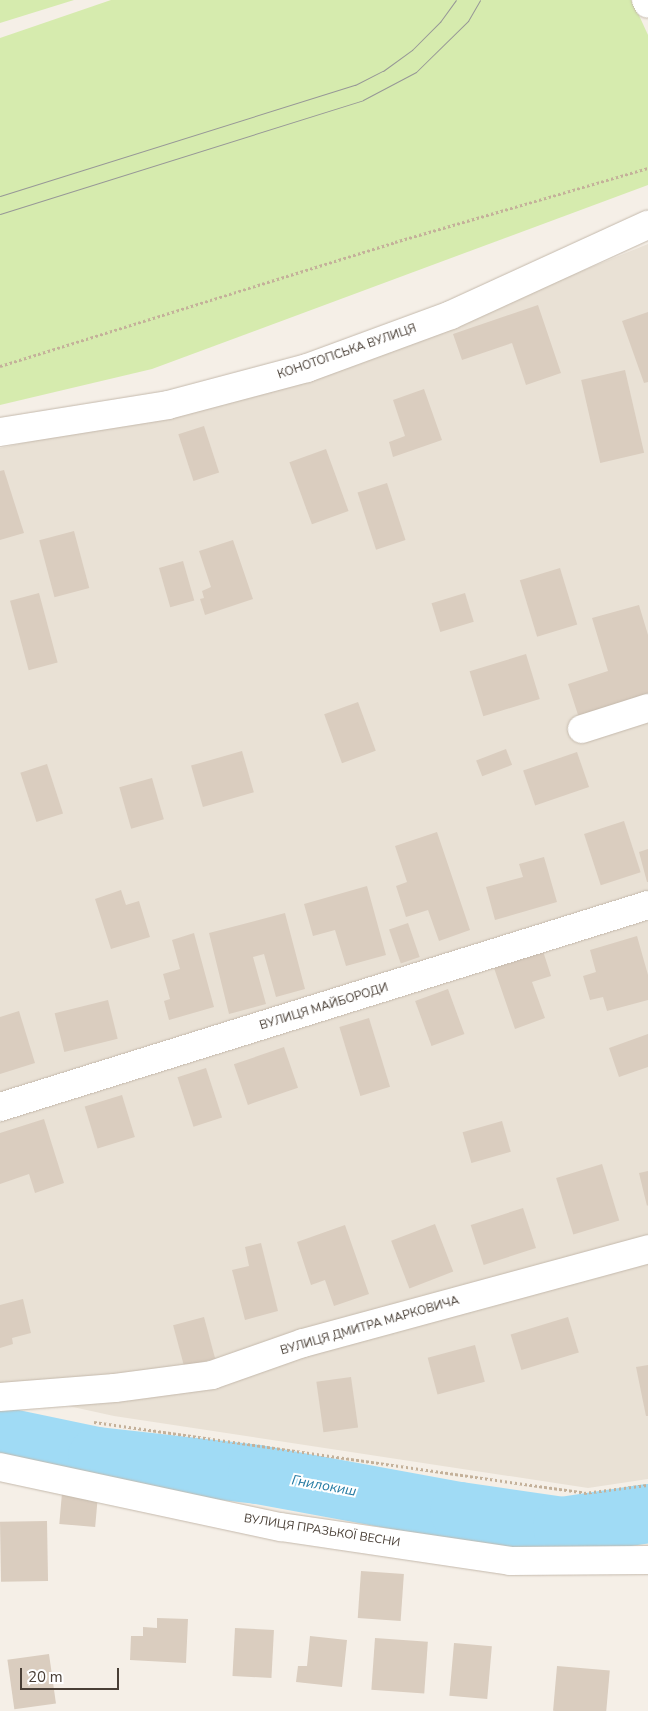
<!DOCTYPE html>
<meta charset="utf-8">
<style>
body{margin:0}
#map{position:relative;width:648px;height:1711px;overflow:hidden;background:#f5efe7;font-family:"Nunito Sans",sans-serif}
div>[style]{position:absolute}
.residential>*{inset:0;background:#e9e1d5}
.green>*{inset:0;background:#d6ebae}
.river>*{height:59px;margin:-29.5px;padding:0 29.5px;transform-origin:29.5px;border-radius:29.5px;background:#a0dbf5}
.building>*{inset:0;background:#dacdbf;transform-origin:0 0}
.path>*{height:3px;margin-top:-1.5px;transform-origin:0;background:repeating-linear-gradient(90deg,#c4b19a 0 2.5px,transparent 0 5px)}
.roads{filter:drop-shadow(0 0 1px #c4b9ac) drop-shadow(0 0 1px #c4b9ac)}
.minor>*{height:28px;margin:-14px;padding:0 14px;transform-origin:14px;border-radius:14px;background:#fff}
.tram>*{height:1px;margin:-0.5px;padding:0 0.5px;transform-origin:0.5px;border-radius:0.5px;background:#979797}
span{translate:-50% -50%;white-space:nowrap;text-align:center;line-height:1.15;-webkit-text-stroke:4px #fff;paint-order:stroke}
.street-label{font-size:12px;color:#493f36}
.water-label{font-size:14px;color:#247aa2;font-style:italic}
.scale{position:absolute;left:20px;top:1668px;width:99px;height:22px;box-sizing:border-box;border:2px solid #493f36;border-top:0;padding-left:6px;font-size:15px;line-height:18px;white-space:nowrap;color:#493f36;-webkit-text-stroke:4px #fff;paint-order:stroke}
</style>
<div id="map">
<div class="residential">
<i style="clip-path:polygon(648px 244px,648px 1479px,588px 1488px,114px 1416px,0 1391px,0 448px,312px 381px)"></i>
</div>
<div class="green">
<i style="clip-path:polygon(0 0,74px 0,0 23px)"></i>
<i style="clip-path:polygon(111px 0,632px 0,648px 35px,648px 185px,152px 369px,0 405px,0 38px)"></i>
</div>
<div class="river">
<i style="left:0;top:1436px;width:99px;rotate:11.7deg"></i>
<i style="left:97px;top:1456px;width:161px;rotate:6.4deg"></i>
<i style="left:257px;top:1474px;width:205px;rotate:10.4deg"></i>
<i style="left:459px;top:1511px;width:104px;rotate:8.3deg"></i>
<i style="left:562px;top:1526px;width:87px;rotate:-8.6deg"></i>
</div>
<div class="building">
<i style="clip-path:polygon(538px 305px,561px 373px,526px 385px,512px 343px,462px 360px,453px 334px)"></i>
<i style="clip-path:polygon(648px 312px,648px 382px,644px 383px,622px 321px)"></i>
<i style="left:625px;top:370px;width:85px;height:45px;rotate:77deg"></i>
<i style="clip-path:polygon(424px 389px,442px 440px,393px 457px,389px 442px,405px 436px,393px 400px)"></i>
<i style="left:204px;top:426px;width:49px;height:27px;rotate:72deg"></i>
<i style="left:326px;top:449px;width:66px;height:39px;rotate:70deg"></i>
<i style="clip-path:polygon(4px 470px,24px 533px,0 540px,0 471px)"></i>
<i style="left:387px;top:483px;width:60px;height:31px;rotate:72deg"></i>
<i style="left:74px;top:531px;width:59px;height:36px;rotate:75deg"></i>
<i style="clip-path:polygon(233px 540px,253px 599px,205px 615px,200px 599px,204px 598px,202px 591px,211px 587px,199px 551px)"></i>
<i style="left:183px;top:561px;width:41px;height:25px;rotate:74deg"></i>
<i style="left:560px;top:568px;width:59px;height:42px;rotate:73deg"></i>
<i style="left:39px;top:593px;width:72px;height:30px;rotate:75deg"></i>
<i style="left:465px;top:593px;width:30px;height:35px;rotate:73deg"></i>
<i style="clip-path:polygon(639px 605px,648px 635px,648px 694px,579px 718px,568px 684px,608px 671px,592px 618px)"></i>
<i style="left:526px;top:654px;width:47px;height:59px;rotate:73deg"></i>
<i style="left:358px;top:702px;width:52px;height:36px;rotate:70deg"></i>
<i style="left:506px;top:749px;width:17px;height:32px;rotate:69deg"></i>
<i style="left:242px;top:751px;width:43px;height:53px;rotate:74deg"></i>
<i style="left:577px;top:752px;width:37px;height:57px;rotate:71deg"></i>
<i style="left:47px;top:764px;width:52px;height:28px;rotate:72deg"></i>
<i style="left:152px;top:778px;width:43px;height:34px;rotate:74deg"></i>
<i style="left:624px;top:821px;width:54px;height:42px;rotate:72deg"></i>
<i style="clip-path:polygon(437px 832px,470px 930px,439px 941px,428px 910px,406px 917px,396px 886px,407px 882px,395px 846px)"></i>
<i style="clip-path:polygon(648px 849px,648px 882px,647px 882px,639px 852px)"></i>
<i style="clip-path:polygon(544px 857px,557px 902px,495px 920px,486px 887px,523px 877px,519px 864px)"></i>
<i style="clip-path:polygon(367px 886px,386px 955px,346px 966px,335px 930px,313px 936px,304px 904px)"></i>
<i style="clip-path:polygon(121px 890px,126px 905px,139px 901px,150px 937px,111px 949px,95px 899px)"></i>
<i style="clip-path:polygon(285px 913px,305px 989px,276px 997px,264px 954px,253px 957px,266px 1004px,229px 1014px,209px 933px)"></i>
<i style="left:408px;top:923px;width:36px;height:20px;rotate:71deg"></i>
<i style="clip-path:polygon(194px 933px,214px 1007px,169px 1020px,164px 1001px,170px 999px,163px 974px,180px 969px,172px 940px)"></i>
<i style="clip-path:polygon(637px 936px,648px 975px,648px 1000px,607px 1011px,603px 997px,590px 1000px,583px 976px,596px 972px,590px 950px)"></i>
<i style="clip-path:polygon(543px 951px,551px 976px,532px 982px,545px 1018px,515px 1029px,494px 968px)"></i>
<i style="left:448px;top:989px;width:48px;height:35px;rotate:70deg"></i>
<i style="left:108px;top:1000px;width:40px;height:55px;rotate:76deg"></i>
<i style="clip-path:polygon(19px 1011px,35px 1063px,0 1074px,0 1017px)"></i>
<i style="left:369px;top:1018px;width:72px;height:31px;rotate:73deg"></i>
<i style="clip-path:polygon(648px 1034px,648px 1067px,619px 1077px,609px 1048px)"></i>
<i style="left:284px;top:1047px;width:43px;height:53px;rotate:71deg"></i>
<i style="left:206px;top:1068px;width:52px;height:30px;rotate:72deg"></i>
<i style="left:122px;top:1095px;width:44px;height:39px;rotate:73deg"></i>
<i style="clip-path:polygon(44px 1119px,64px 1183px,35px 1193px,29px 1174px,0 1184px,0 1133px)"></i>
<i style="left:502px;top:1121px;width:32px;height:41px;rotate:74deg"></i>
<i style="left:602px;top:1164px;width:59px;height:48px;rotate:73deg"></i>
<i style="clip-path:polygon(648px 1171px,648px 1205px,647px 1206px,639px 1173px)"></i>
<i style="left:523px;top:1208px;width:42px;height:55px;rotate:72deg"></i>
<i style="left:435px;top:1224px;width:51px;height:47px;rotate:69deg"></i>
<i style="clip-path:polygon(345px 1225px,369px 1294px,334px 1306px,325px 1280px,311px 1285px,297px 1242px)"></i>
<i style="clip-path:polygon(261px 1243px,278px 1311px,245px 1320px,232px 1270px,249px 1266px,245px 1247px)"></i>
<i style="clip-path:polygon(23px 1299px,31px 1333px,12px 1338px,13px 1344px,0 1348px,0 1305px)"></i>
<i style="left:204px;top:1317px;width:43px;height:32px;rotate:75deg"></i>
<i style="left:568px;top:1317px;width:37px;height:60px;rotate:73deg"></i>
<i style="left:475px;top:1345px;width:38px;height:49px;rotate:75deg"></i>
<i style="clip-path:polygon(648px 1365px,648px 1416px,646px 1416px,636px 1367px)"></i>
<i style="left:351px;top:1377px;width:51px;height:35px;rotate:82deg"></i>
<i style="left:62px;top:1493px;width:36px;height:31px;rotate:5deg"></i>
<i style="left:47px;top:1521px;width:60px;height:47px;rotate:89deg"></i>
<i style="left:361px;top:1571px;width:43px;height:47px;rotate:4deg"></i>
<i style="clip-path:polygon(157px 1618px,188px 1619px,186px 1663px,130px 1660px,131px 1636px,143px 1636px,143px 1627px,157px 1628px)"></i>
<i style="left:235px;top:1628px;width:39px;height:48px;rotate:3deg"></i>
<i style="clip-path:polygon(310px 1636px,347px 1640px,342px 1687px,296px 1682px,298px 1666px,307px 1666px)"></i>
<i style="left:375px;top:1638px;width:53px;height:52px;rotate:4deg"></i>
<i style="left:454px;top:1643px;width:38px;height:53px;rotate:5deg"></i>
<i style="left:49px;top:1654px;width:50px;height:42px;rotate:82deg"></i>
<i style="left:557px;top:1666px;width:53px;height:45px;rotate:5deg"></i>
</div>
<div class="path">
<i style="left:0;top:366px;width:414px;rotate:-17.4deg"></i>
<i style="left:395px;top:242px;width:264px;rotate:-16.3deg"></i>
<i style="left:94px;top:1422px;width:495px;rotate:8.2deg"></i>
<i style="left:584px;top:1493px;width:64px;rotate:-7.1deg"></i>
</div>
<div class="roads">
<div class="minor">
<i style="left:646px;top:0;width:4px;rotate:63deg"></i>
<i style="left:0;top:432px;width:170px;rotate:-9.1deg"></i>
<i style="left:168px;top:405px;width:144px;rotate:-14.9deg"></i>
<i style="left:307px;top:368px;width:153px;rotate:-20.2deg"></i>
<i style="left:451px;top:315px;width:217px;rotate:-24.6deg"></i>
<i style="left:582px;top:729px;width:69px;rotate:-17.7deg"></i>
<i style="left:0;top:1107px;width:679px;rotate:-17.31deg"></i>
<i style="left:0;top:1397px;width:115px;rotate:-4.5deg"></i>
<i style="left:115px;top:1388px;width:98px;rotate:-7.6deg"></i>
<i style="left:212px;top:1375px;width:96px;rotate:-19.4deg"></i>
<i style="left:303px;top:1343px;width:358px;rotate:-15.2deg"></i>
<i style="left:0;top:1467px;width:287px;rotate:12.1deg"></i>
<i style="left:281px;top:1527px;width:232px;rotate:8.4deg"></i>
<i style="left:510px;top:1561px;width:138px;rotate:-0.4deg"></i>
</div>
</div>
<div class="tram">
<i style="left:0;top:196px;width:372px;rotate:-17.4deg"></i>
<i style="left:355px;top:85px;width:31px;rotate:-27deg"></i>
<i style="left:383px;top:71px;width:36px;rotate:-36deg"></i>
<i style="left:412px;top:50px;width:40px;rotate:-45deg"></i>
<i style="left:440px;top:22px;width:27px;rotate:-54deg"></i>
<i style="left:0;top:214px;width:380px;rotate:-17.4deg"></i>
<i style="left:363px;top:100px;width:60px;rotate:-27.8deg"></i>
<i style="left:416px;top:72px;width:73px;rotate:-44.4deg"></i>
<i style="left:468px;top:21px;width:24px;rotate:-60deg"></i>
</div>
<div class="street-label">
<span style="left:347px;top:352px;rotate:-19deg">КОНОТОПСЬКА ВУЛИЦЯ</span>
<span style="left:324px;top:1007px;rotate:-17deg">ВУЛИЦЯ МАЙБОРОДИ</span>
<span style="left:370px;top:1326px;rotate:-16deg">ВУЛИЦЯ ДМИТРА МАРКОВИЧА</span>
<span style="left:322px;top:1531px;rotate:9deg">ВУЛИЦЯ ПРАЗЬКОЇ ВЕСНИ</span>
</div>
<div class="water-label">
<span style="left:324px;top:1486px;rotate:10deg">Гнилокиш</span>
</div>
<div class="scale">20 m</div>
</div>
